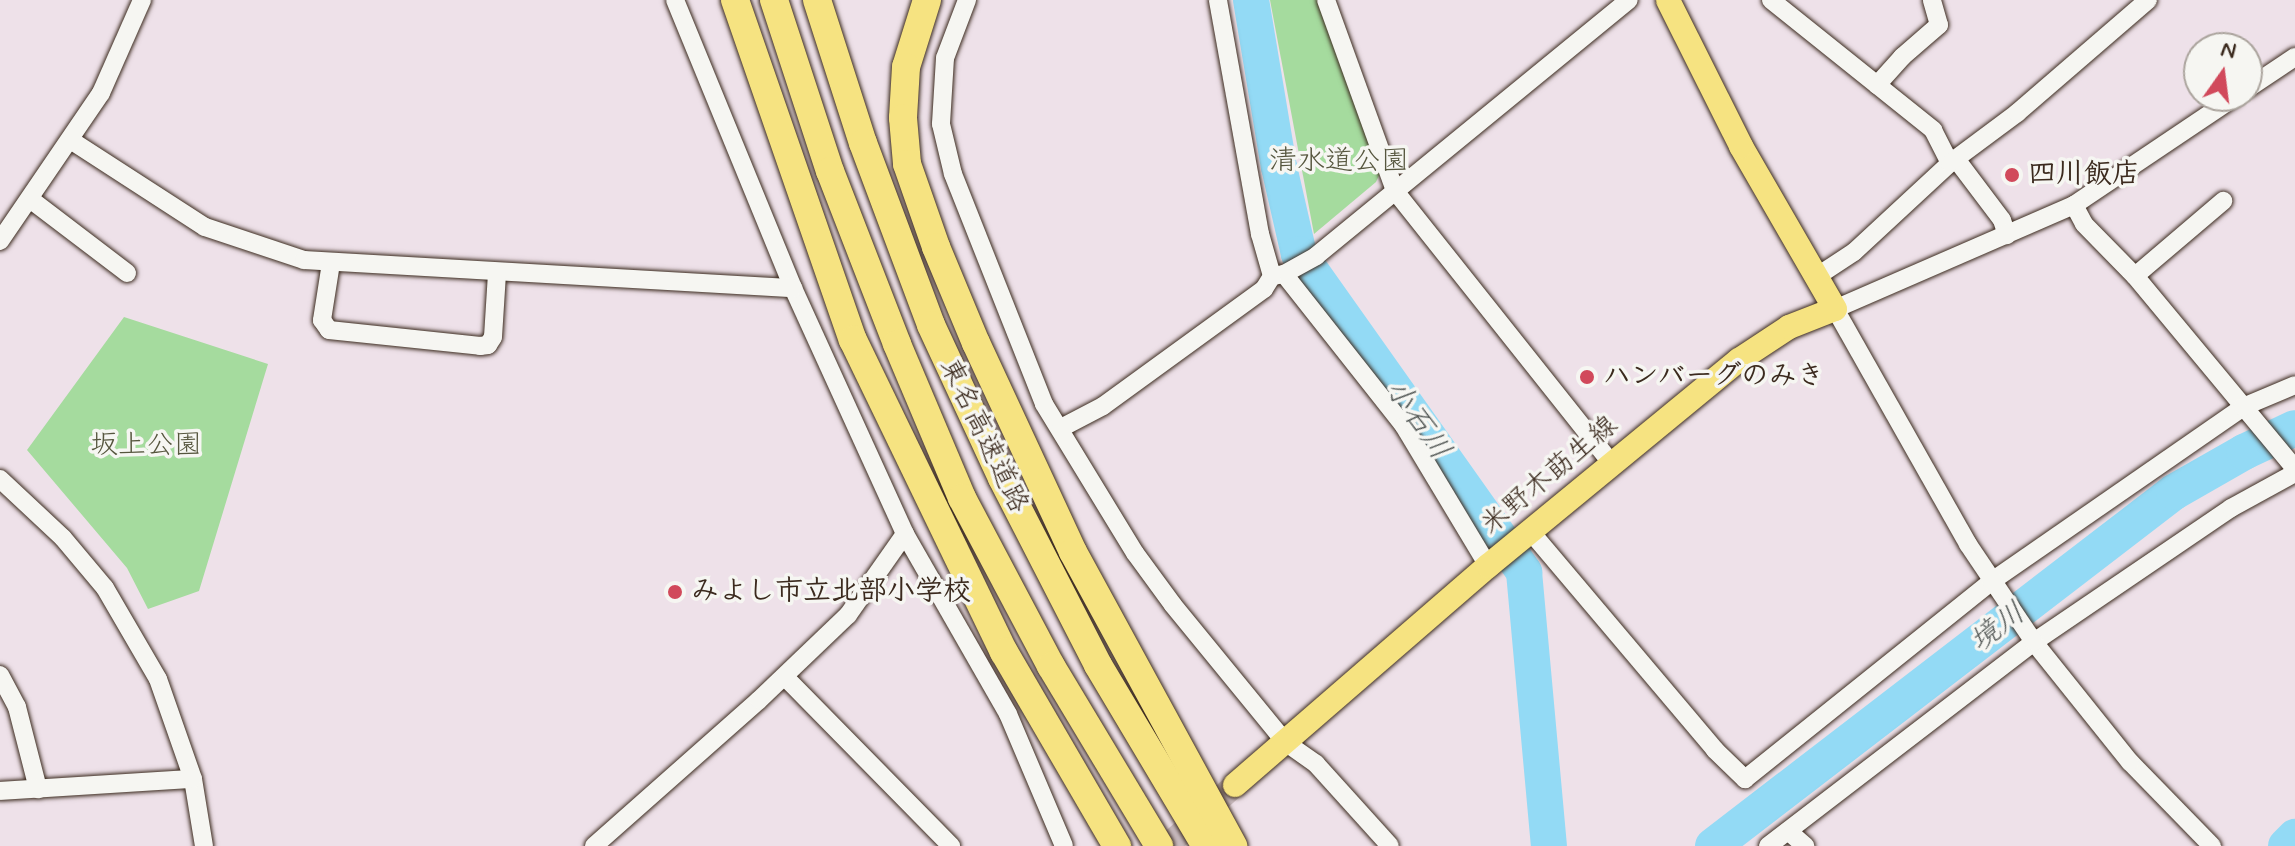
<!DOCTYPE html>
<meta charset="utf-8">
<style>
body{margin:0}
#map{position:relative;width:2295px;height:846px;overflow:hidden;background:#eee1e9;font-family:Mynerve,"Klee One",sans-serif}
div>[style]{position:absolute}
.green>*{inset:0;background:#a5db9e}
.water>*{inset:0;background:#93daf5;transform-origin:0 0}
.river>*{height:36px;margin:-18px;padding:0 18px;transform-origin:18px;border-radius:18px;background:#93daf5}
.major-tunnel>*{height:24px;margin-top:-12px;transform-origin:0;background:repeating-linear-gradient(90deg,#cabcc0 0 24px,transparent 0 36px)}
.roads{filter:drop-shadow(0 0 2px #3b2a1e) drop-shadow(0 0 2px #3b2a1e)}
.minor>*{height:18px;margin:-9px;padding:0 9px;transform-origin:9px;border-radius:9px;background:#f6f6f2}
.major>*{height:24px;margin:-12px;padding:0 12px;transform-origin:12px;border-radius:12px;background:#f6e381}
.highway>*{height:28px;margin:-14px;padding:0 14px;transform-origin:14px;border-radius:14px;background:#f6e381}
.dots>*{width:22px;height:22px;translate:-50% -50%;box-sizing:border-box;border:4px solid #f6f6f2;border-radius:50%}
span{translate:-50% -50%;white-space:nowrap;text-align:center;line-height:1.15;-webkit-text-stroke:7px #f6f6f2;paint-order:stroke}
.park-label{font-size:28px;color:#56563e}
.poi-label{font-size:28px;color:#3b2a1e;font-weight:700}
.left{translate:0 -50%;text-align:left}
.street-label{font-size:28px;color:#3b2a1e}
.water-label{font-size:30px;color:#515654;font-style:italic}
.north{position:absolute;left:2183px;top:32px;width:80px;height:80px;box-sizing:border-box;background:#f6f6f2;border:2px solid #aba49d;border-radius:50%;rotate:14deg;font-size:22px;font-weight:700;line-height:32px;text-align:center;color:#3b2a1e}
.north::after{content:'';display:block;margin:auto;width:28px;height:36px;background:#d1495b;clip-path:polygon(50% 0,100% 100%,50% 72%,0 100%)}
</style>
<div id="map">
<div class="green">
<i style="clip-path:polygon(1270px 0,1320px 0,1382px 169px,1376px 182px,1314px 234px)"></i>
<i style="clip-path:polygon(124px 317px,268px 364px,199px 591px,148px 609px,127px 568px,27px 450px)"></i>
</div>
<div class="water">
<i style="left:1552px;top:773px;width:73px;height:21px;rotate:86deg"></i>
<i style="clip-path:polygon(1742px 813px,1753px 826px,1727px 846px,1700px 846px)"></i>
</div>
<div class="river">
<i style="left:1251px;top:0;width:169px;rotate:80.5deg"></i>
<i style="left:1279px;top:167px;width:89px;rotate:77.1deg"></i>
<i style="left:1299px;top:254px;width:390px;rotate:54.7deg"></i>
<i style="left:1524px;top:572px;width:275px;rotate:84.8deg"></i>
<i style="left:1713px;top:846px;width:581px;rotate:-37.52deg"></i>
<i style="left:2174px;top:492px;width:81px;rotate:-29.7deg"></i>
<i style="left:2244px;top:452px;width:56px;rotate:-25.2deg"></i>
<i style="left:2286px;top:846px;width:13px;rotate:-45deg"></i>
</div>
<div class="major-tunnel">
<i style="left:1167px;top:846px;width:91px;rotate:-41.9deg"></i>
</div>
<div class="roads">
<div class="minor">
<i style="left:675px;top:0;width:311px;rotate:67.7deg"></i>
<i style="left:793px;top:288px;width:270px;rotate:65.5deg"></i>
<i style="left:905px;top:534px;width:207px;rotate:60.2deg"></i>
<i style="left:1008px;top:714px;width:143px;rotate:67deg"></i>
<i style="left:967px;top:0;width:62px;rotate:110.8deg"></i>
<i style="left:945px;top:58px;width:66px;rotate:93.5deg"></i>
<i style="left:941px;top:124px;width:51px;rotate:76.5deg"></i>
<i style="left:953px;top:174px;width:247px;rotate:68.4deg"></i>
<i style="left:1044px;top:404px;width:175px;rotate:58.6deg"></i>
<i style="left:1135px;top:553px;width:64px;rotate:53.8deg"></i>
<i style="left:1173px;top:605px;width:177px;rotate:50.7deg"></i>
<i style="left:1285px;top:742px;width:38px;rotate:35deg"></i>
<i style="left:1316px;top:764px;width:110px;rotate:47.9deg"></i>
<i style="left:1326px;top:0;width:203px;rotate:70.1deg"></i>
<i style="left:1395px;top:191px;width:347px;rotate:51.5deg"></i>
<i style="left:1771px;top:0;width:208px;rotate:38.7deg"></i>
<i style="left:1933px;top:130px;width:37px;rotate:63deg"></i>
<i style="left:1877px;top:85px;width:38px;rotate:-48deg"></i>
<i style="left:1902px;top:57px;width:49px;rotate:-40.9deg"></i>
<i style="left:1939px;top:25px;width:26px;rotate:-106deg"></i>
<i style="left:2247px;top:89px;width:58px;rotate:-33.7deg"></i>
<i style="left:72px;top:141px;width:158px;rotate:32.9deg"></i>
<i style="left:205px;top:227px;width:104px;rotate:18.4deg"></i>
<i style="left:304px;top:260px;width:490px;rotate:3.3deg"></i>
<i style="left:1956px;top:159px;width:76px;rotate:53deg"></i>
<i style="left:2002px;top:220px;width:16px;rotate:72deg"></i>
<i style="left:30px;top:199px;width:122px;rotate:37.3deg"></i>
<i style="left:2074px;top:205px;width:21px;rotate:62deg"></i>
<i style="left:2084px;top:224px;width:73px;rotate:45.6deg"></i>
<i style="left:2135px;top:276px;width:251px;rotate:50.3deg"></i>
<i style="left:0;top:241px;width:179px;rotate:-55.7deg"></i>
<i style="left:101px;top:93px;width:102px;rotate:-66.2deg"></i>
<i style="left:331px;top:263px;width:58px;rotate:99deg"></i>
<i style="left:322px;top:320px;width:12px;rotate:55deg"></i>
<i style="left:329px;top:330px;width:152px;rotate:6deg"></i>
<i style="left:480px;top:346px;width:8px;rotate:-7deg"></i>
<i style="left:488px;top:345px;width:9px;rotate:-58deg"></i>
<i style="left:493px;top:337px;width:63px;rotate:-86.4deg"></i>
<i style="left:1284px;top:274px;width:194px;rotate:51.7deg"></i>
<i style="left:1404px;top:426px;width:163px;rotate:59deg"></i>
<i style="left:1272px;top:276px;width:12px;rotate:-9deg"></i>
<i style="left:1284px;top:274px;width:37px;rotate:-29deg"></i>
<i style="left:1316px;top:256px;width:404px;rotate:-39.3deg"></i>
<i style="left:2135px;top:276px;width:116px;rotate:-40.4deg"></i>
<i style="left:1816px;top:277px;width:45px;rotate:-33.3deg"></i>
<i style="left:1854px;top:252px;width:131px;rotate:-42.8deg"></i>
<i style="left:1950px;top:163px;width:84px;rotate:-36.7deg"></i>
<i style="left:2017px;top:113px;width:173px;rotate:-40.8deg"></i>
<i style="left:1061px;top:428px;width:47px;rotate:-27.6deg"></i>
<i style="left:1103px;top:406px;width:199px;rotate:-36deg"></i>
<i style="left:1264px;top:289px;width:15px;rotate:-58deg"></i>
<i style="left:1272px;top:276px;width:44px;rotate:-105.9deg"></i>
<i style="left:1260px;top:234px;width:238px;rotate:-100.2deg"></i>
<i style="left:0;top:479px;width:86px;rotate:43.1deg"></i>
<i style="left:63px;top:538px;width:65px;rotate:50deg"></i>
<i style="left:105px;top:588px;width:105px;rotate:59.8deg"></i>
<i style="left:158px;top:679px;width:106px;rotate:70.7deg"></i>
<i style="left:193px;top:779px;width:68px;rotate:80.7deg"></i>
<i style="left:1531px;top:532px;width:285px;rotate:49.8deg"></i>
<i style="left:1715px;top:750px;width:42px;rotate:44deg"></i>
<i style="left:1745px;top:779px;width:317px;rotate:-38.7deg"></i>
<i style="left:1992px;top:581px;width:305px;rotate:-34.7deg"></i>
<i style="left:2243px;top:407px;width:56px;rotate:-22.9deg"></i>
<i style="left:0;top:675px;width:36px;rotate:62deg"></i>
<i style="left:17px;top:707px;width:85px;rotate:75.6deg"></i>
<i style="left:785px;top:677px;width:237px;rotate:45.5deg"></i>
<i style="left:0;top:791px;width:193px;rotate:-3.6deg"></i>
<i style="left:1788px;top:831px;width:23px;rotate:41deg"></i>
<i style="left:594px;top:846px;width:220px;rotate:-41.5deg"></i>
<i style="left:759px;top:700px;width:123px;rotate:-43.7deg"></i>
<i style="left:848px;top:615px;width:99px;rotate:-54.9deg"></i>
<i style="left:1768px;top:846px;width:335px;rotate:-37.5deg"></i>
<i style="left:2034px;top:642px;width:238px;rotate:-34.2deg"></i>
<i style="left:2231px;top:508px;width:73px;rotate:-28.7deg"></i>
<i style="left:2212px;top:846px;width:117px;rotate:-134.3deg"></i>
<i style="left:2130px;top:762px;width:154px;rotate:-128.7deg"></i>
<i style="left:2034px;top:642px;width:118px;rotate:-124deg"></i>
<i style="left:1968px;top:544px;width:270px;rotate:-119.5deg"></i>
<i style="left:1835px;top:309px;width:261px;rotate:-23.5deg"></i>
<i style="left:2074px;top:205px;width:195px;rotate:-33.9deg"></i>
</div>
<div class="major">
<i style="left:1235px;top:785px;width:335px;rotate:-40.9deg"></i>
<i style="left:1488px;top:566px;width:325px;rotate:-39.4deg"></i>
<i style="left:1739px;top:360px;width:60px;rotate:-33.4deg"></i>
<i style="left:1789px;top:327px;width:49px;rotate:-21.4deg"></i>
<i style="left:1835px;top:309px;width:188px;rotate:-120deg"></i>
<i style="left:1741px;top:146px;width:163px;rotate:-116.6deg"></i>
</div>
<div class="highway">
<i style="left:735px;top:0;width:360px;rotate:70.9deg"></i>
<i style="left:853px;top:340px;width:347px;rotate:64.2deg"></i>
<i style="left:1004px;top:652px;width:225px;rotate:59.8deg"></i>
<i style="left:774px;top:0;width:180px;rotate:71.9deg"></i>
<i style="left:830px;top:171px;width:186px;rotate:68.8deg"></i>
<i style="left:897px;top:344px;width:167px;rotate:67.1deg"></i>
<i style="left:962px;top:498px;width:190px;rotate:62.1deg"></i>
<i style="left:1051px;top:666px;width:210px;rotate:59deg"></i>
<i style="left:817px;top:0;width:150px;rotate:72.2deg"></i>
<i style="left:863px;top:143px;width:194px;rotate:69.5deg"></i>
<i style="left:931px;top:325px;width:169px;rotate:65.1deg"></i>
<i style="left:1002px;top:478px;width:210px;rotate:62.8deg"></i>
<i style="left:1098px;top:665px;width:211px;rotate:59.2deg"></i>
<i style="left:927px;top:0;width:70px;rotate:107.4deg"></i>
<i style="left:906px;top:67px;width:51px;rotate:93.4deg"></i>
<i style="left:903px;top:118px;width:46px;rotate:85deg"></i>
<i style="left:907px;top:164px;width:88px;rotate:70.7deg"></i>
<i style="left:936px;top:247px;width:104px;rotate:67.4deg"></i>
<i style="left:976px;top:343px;width:230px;rotate:65.1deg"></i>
<i style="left:1073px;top:552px;width:335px;rotate:61.4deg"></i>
</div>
</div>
<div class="dots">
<i style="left:2012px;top:175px;background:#d1495b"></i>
<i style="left:1587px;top:377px;background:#d1495b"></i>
<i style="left:675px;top:592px;background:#d1495b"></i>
</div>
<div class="park-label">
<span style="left:1339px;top:162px">清水道公園</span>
<span style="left:146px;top:446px">坂上公園</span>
</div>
<div class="poi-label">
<span class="left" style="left:2028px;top:175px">四川飯店</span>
<span class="left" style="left:1603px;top:377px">ハンバーグのみき</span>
<span class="left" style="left:691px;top:592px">みよし市立北部小学校</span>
</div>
<div class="street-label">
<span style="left:983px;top:436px;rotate:64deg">東名高速道路</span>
<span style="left:1550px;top:476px;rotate:-40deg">米野木莇生線</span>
</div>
<div class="water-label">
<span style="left:1417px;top:420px;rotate:55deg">小石川</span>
<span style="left:1998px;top:628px;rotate:-37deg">境川</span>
</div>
<div class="north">N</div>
</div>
